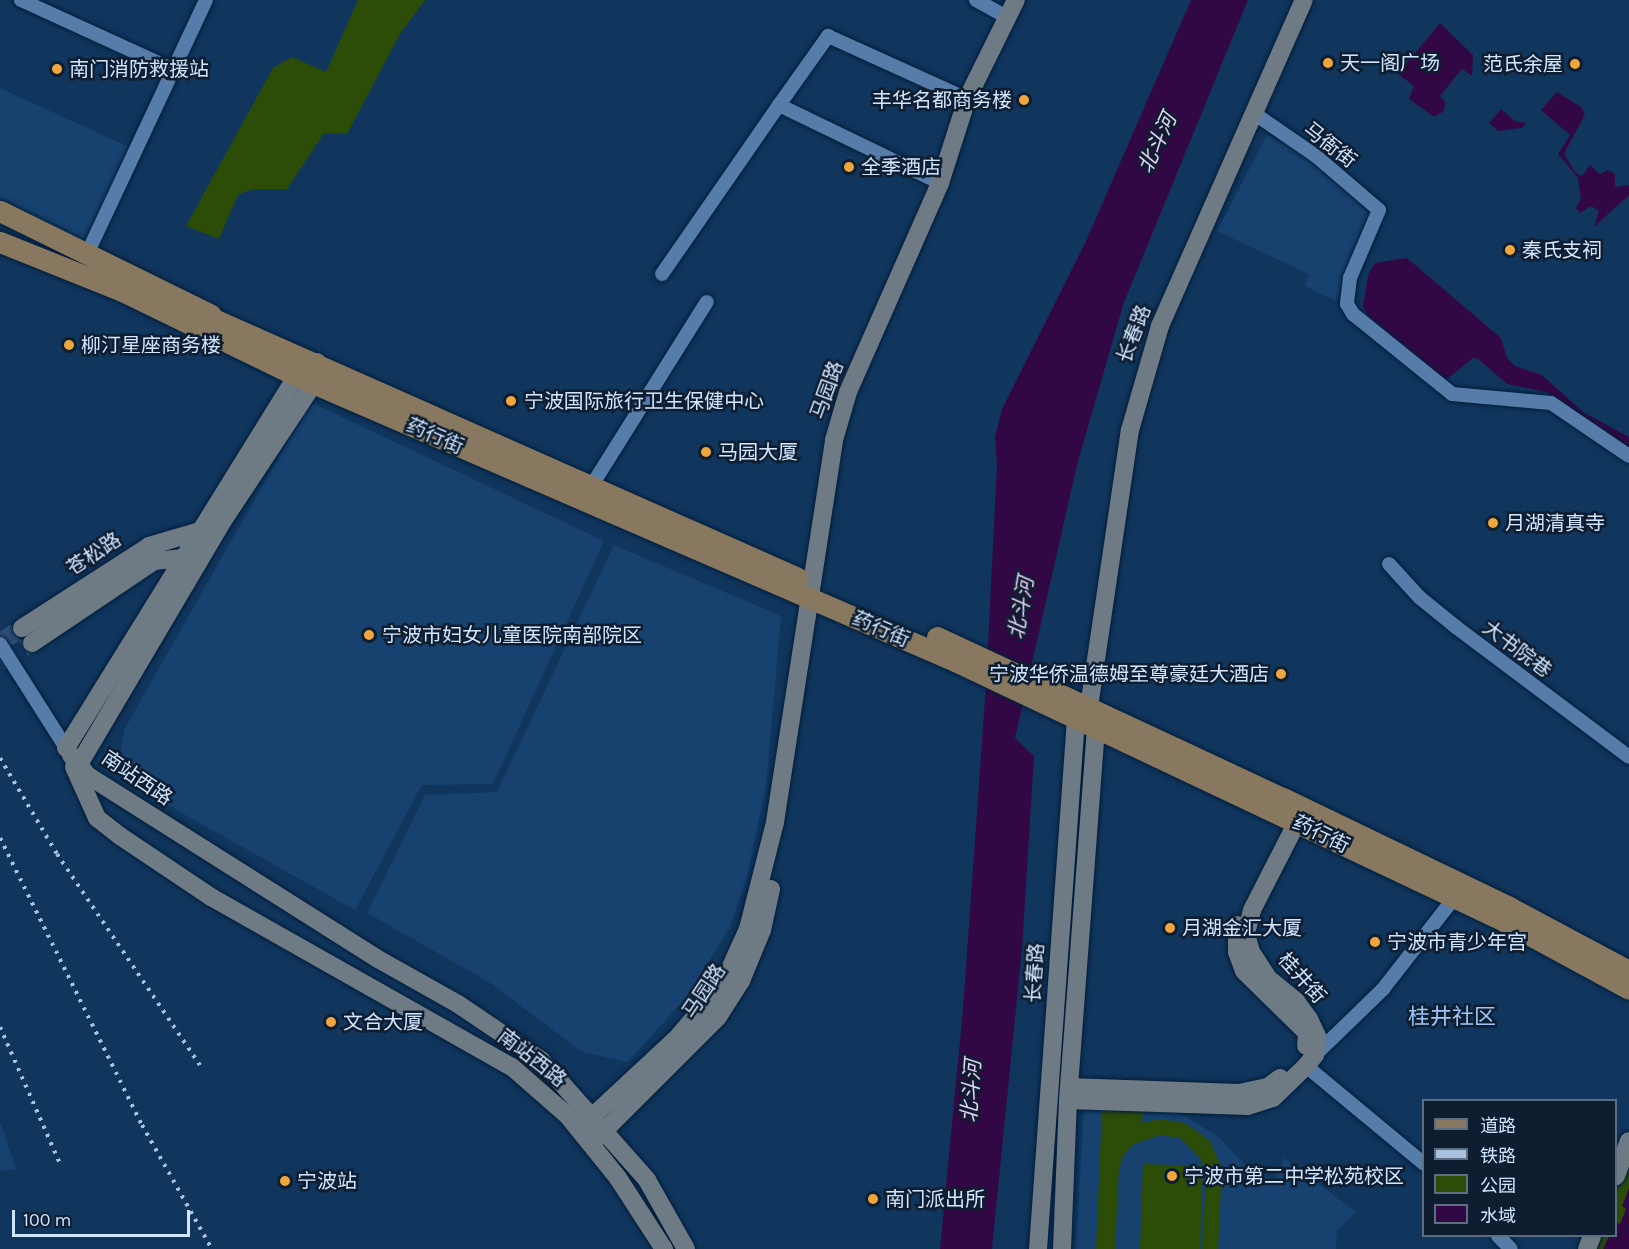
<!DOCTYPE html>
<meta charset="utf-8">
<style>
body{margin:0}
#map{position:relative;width:1629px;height:1249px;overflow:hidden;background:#10365e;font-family:Karla,"Noto Sans SC",sans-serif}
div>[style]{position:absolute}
.built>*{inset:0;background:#17426f}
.green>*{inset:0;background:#2c4d08;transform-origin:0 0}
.water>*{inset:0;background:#320844}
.secondary-tunnel>*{height:18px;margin-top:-9px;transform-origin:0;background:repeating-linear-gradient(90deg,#2d5076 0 18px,transparent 0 27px)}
.roads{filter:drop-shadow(0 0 2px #021d3a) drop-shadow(0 0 2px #021d3a)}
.street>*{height:14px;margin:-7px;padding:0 7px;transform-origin:7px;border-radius:7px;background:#567daa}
.secondary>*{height:18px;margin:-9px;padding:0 9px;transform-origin:9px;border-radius:9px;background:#6e7b84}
.primary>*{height:21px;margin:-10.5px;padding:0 10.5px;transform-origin:10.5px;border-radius:10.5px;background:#87785f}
.rail>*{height:4px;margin-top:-2px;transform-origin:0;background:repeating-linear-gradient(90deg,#a9c2de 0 3px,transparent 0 9px)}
.dots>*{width:16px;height:16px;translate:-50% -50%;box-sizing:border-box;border:3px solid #0e1e30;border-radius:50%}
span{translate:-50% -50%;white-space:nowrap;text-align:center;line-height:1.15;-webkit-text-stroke:5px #0e1e30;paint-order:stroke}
.poi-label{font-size:20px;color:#d0e5fe}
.left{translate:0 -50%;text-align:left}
.right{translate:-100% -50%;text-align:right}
.street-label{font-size:20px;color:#d0e5fe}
.water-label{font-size:21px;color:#e6d0f4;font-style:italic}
.quarter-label{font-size:22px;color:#9dc7f8}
.legend{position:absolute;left:1422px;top:1099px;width:195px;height:138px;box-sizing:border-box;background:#0e1e30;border:2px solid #5c6e82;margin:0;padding:8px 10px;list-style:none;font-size:18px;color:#d0e5fe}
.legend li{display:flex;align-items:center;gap:12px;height:30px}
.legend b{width:30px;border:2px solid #5c6e82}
.scale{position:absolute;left:12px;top:1210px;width:178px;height:27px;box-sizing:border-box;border:3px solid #d0e5fe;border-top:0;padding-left:8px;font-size:18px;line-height:21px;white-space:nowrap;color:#d0e5fe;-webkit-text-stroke:4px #0e1e30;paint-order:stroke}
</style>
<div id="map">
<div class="built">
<i style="clip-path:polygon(0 88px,133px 149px,90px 243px,0 202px)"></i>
<i style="clip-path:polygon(1267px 135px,1293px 147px,1374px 212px,1336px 301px,1305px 286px,1309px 274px,1217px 231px)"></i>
<i style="clip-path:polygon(310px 402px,604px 541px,493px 784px,422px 785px,355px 910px,132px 785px,119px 769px,124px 730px)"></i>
<i style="clip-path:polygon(614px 545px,781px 616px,766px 786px,747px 876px,729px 929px,686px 997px,628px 1062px,582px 1052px,489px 982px,367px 913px,425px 795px,497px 792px)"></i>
<i style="clip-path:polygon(1084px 1105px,1174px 1109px,1220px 1138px,1251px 1172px,1275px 1179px,1284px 1158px,1356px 1212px,1337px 1231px,1336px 1249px,1076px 1249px)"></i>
<i style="clip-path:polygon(0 1121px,16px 1169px,0 1171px)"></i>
</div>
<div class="green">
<i style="clip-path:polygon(358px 0,425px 0,400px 34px,347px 134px,324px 133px,287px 189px,252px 189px,238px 195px,219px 239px,186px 226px,273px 68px,292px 57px,326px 72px)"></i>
<i style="clip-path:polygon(1102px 1109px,1143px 1110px,1142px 1123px,1159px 1119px,1185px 1123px,1210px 1141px,1222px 1168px,1218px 1249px,1202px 1249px,1206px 1177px,1201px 1159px,1180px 1138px,1160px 1135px,1134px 1144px,1123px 1156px,1119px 1169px,1115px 1249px,1096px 1249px)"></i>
<i style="clip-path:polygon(1629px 1162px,1629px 1249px,1594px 1249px,1599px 1236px,1616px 1236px,1616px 1195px)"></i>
<i style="left:1143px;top:1164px;width:60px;height:85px;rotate:2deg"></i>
</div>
<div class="water">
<i style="clip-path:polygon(1191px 0,1248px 0,1123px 305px,1077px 465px,1015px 738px,1034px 756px,1022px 949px,992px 1249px,940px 1249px,963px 1009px,986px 685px,997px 465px,995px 437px,1002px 409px,1086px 241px)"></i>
<i style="clip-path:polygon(1440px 23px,1473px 55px,1472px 76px,1462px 69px,1440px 96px,1445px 102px,1444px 111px,1434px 117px,1409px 99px,1414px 86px,1398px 74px)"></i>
<i style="clip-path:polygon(1557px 92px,1581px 107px,1585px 114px,1564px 154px,1575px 172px,1582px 176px,1590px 165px,1600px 174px,1608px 170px,1615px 174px,1615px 187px,1629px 185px,1629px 195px,1594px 227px,1599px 211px,1591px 206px,1580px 213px,1576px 208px,1581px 199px,1578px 178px,1558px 154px,1570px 135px,1541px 110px)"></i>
<i style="clip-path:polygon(1501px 109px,1515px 121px,1526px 123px,1522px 128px,1498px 131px,1489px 123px)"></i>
<i style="clip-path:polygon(1407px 258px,1501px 338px,1507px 358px,1515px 366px,1542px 375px,1583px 412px,1629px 437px,1629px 449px,1546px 392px,1507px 384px,1478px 359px,1473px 358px,1446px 380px,1370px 319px,1363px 307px,1368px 275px,1375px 263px)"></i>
<i style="clip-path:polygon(1629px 1188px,1629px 1249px,1603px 1249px,1609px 1236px,1616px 1236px,1616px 1222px,1620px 1224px,1626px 1209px,1622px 1206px)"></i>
</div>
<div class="secondary-tunnel">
<i style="left:0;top:642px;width:26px;rotate:-32deg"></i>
<i style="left:0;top:662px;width:37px;rotate:-31deg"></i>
</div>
<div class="roads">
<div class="street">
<i style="left:21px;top:0;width:168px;rotate:24.6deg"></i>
<i style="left:976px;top:0;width:35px;rotate:29deg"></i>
<i style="left:779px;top:105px;width:85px;rotate:-54.6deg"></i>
<i style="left:828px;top:36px;width:153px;rotate:24.4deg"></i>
<i style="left:1255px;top:114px;width:74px;rotate:34.5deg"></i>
<i style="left:1316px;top:156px;width:83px;rotate:40.6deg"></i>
<i style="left:1379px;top:210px;width:74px;rotate:113.1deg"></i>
<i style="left:1350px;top:278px;width:26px;rotate:97deg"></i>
<i style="left:1347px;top:304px;width:12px;rotate:59deg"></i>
<i style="left:1353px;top:314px;width:127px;rotate:38.9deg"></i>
<i style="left:1452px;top:394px;width:99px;rotate:5.2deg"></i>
<i style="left:1551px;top:403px;width:94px;rotate:34.2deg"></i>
<i style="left:87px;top:254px;width:280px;rotate:-64.9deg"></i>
<i style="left:662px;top:274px;width:206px;rotate:-55.3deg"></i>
<i style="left:779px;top:105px;width:179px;rotate:25.8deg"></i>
<i style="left:592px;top:485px;width:216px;rotate:-57.9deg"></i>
<i style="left:1389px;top:564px;width:45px;rotate:47.7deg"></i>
<i style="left:1419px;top:597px;width:48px;rotate:39deg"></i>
<i style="left:1456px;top:627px;width:216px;rotate:36.9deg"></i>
<i style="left:0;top:644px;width:123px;rotate:57.6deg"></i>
<i style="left:1315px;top:1055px;width:95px;rotate:-44.1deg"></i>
<i style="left:1383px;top:989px;width:115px;rotate:-52deg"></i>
<i style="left:1306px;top:1066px;width:153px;rotate:39.7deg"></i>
<i style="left:1498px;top:1236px;width:18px;rotate:45deg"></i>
</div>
<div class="secondary">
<i style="left:22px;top:628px;width:151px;rotate:-32.8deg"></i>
<i style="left:149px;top:546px;width:50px;rotate:-16.3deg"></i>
<i style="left:32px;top:643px;width:147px;rotate:-33.9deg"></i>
<i style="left:154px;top:561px;width:27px;rotate:-6deg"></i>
<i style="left:66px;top:748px;width:438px;rotate:-58.2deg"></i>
<i style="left:297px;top:376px;width:24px;rotate:-35deg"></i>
<i style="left:317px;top:362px;width:21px;rotate:98deg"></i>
<i style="left:314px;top:383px;width:163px;rotate:123.5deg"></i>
<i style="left:224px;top:519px;width:285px;rotate:120.6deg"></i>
<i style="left:71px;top:755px;width:26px;rotate:51deg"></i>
<i style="left:87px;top:775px;width:344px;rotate:32.3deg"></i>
<i style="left:378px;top:959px;width:92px;rotate:29.4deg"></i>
<i style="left:458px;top:1004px;width:100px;rotate:34deg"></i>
<i style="left:541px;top:1060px;width:160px;rotate:48.5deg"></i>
<i style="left:647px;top:1180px;width:79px;rotate:60.5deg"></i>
<i style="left:74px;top:767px;width:56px;rotate:65.7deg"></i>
<i style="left:97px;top:818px;width:29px;rotate:38deg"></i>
<i style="left:120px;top:836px;width:110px;rotate:33.8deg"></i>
<i style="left:211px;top:897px;width:346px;rotate:29.5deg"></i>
<i style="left:512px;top:1067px;width:74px;rotate:41.2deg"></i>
<i style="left:568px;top:1116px;width:80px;rotate:51.1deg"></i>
<i style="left:618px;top:1178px;width:85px;rotate:57.1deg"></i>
<i style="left:1237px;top:925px;width:27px;rotate:90deg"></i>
<i style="left:1237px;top:952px;width:20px;rotate:70deg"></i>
<i style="left:1244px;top:971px;width:88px;rotate:44.5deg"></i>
<i style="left:1307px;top:1033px;width:13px;rotate:94deg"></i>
<i style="left:1069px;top:1087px;width:170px;rotate:2deg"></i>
<i style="left:1239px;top:1093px;width:30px;rotate:-12deg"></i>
<i style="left:1268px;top:1087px;width:15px;rotate:-37deg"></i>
<i style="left:1068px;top:1100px;width:180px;rotate:1.9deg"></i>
<i style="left:1248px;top:1106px;width:26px;rotate:-18deg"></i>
<i style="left:1273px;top:1098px;width:46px;rotate:-44.1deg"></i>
<i style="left:1306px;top:1066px;width:14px;rotate:-51deg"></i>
<i style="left:1315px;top:1055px;width:19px;rotate:-84deg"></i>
<i style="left:1317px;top:1036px;width:19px;rotate:-115deg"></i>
<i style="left:1309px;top:1019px;width:22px;rotate:-126deg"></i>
<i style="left:1296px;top:1001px;width:36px;rotate:-141deg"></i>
<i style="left:1268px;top:978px;width:31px;rotate:-123deg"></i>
<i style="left:1251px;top:952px;width:20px;rotate:-105deg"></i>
<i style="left:1246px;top:933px;width:24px;rotate:-75deg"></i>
<i style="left:1252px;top:910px;width:99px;rotate:-62.9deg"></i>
<i style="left:579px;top:1129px;width:132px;rotate:-42.9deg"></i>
<i style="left:676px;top:1039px;width:45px;rotate:-49.5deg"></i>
<i style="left:705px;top:1005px;width:39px;rotate:-54deg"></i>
<i style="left:728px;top:973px;width:48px;rotate:-65.6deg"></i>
<i style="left:748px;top:929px;width:110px;rotate:-75.8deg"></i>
<i style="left:775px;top:822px;width:387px;rotate:-81.2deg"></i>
<i style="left:834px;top:440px;width:50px;rotate:-73.7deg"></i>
<i style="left:848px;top:392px;width:228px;rotate:-66.2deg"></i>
<i style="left:940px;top:183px;width:88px;rotate:-72.2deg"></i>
<i style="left:967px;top:99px;width:110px;rotate:-63.7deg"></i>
<i style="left:597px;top:1138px;width:171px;rotate:-45deg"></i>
<i style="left:718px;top:1017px;width:43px;rotate:-57.4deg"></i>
<i style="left:741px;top:981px;width:55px;rotate:-67.6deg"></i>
<i style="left:762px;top:930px;width:42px;rotate:-77.6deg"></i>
<i style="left:1616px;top:1176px;width:37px;rotate:-70deg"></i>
<i style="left:1038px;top:1249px;width:531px;rotate:-85.9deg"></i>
<i style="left:1076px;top:719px;width:13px;rotate:-42deg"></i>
<i style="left:1062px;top:1249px;width:149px;rotate:-87.7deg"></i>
<i style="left:1068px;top:1100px;width:372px;rotate:-85.7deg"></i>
<i style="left:1096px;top:729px;width:23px;rotate:-108deg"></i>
<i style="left:1089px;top:707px;width:280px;rotate:-81.6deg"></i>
<i style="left:1130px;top:430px;width:108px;rotate:-73.9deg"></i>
<i style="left:1160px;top:326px;width:356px;rotate:-66.2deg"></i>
<i style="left:1587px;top:1249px;width:14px;rotate:-69deg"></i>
</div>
<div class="primary">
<i style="left:0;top:211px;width:235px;rotate:26.2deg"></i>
<i style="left:0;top:242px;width:131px;rotate:21.9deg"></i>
<i style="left:122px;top:291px;width:195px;rotate:25.9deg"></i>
<i style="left:297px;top:376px;width:717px;rotate:23.42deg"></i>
<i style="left:955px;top:661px;width:607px;rotate:25.34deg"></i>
<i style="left:1504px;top:921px;width:142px;rotate:28.5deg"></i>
<i style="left:198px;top:312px;width:656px;rotate:23.91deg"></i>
<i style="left:937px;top:637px;width:382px;rotate:25deg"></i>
<i style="left:1283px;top:798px;width:251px;rotate:25.7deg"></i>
<i style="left:1509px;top:907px;width:136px;rotate:28.1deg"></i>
</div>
</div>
<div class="rail">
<i style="left:0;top:758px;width:112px;rotate:59.3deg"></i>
<i style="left:57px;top:854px;width:258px;rotate:55.9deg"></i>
<i style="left:0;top:838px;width:320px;rotate:63.7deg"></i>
<i style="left:142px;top:1125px;width:142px;rotate:60.6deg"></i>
<i style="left:0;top:1027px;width:150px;rotate:66.3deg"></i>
</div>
<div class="dots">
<i style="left:1328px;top:63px;background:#efa73d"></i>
<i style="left:1575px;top:64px;background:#efa73d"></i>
<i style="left:57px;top:69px;background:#efa73d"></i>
<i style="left:1024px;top:100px;background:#efa73d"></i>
<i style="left:849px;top:167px;background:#efa73d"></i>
<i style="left:1510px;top:250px;background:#efa73d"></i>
<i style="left:69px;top:345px;background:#efa73d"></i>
<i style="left:511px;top:401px;background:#efa73d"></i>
<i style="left:706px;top:452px;background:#efa73d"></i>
<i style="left:1493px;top:523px;background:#efa73d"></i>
<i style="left:369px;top:635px;background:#efa73d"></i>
<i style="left:1281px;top:674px;background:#efa73d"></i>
<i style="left:1170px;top:928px;background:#efa73d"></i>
<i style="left:1375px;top:942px;background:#efa73d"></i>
<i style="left:331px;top:1022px;background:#efa73d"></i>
<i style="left:1172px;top:1176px;background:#efa73d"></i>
<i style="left:285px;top:1181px;background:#efa73d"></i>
<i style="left:873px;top:1199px;background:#efa73d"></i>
</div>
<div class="poi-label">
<span class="left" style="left:1340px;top:63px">天一阁广场</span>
<span class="right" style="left:1563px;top:64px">范氏余屋</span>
<span class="left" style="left:69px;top:69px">南门消防救援站</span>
<span class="right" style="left:1012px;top:100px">丰华名都商务楼</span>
<span class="left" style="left:861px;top:167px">全季酒店</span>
<span class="left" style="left:1522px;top:250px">秦氏支祠</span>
<span class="left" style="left:81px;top:345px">柳汀星座商务楼</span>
<span class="left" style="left:524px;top:401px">宁波国际旅行卫生保健中心</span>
<span class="left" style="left:718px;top:452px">马园大厦</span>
<span class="left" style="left:1505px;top:523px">月湖清真寺</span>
<span class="left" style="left:382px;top:635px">宁波市妇女儿童医院南部院区</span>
<span class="right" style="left:1269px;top:674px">宁波华侨温德姆至尊豪廷大酒店</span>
<span class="left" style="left:1182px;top:928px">月湖金汇大厦</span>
<span class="left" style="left:1387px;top:942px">宁波市青少年宫</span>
<span class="left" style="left:343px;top:1022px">文合大厦</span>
<span class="left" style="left:1184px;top:1176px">宁波市第二中学松苑校区</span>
<span class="left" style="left:297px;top:1181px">宁波站</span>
<span class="left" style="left:885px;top:1199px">南门派出所</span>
</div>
<div class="street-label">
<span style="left:1330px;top:145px;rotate:38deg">马衙街</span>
<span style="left:1134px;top:334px;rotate:-69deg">长春路</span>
<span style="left:827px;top:390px;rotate:-70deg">马园路</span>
<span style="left:435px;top:436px;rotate:23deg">药行街</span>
<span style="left:94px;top:554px;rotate:-33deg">苍松路</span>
<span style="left:881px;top:629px;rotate:23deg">药行街</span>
<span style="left:1517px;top:649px;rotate:37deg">大书院巷</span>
<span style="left:137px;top:778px;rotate:34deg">南站西路</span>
<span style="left:1321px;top:834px;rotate:26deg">药行街</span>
<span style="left:1035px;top:973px;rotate:-86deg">长春路</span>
<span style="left:1302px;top:978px;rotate:48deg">桂井街</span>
<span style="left:704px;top:991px;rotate:-56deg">马园路</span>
<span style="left:532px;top:1058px;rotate:38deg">南站西路</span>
</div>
<div class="water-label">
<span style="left:1157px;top:143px;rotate:-65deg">北斗河</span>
<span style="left:1021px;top:608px;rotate:-80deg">北斗河</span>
<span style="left:971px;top:1091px;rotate:-86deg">北斗河</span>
</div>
<div class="quarter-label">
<span style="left:1452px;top:1018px">桂井社区</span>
</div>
<ul class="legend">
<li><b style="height:8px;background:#87785f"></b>道路</li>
<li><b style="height:8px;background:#a9c2de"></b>铁路</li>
<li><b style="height:16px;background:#2c4d08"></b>公园</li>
<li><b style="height:16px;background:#320844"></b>水域</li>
</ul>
<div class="scale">100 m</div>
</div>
